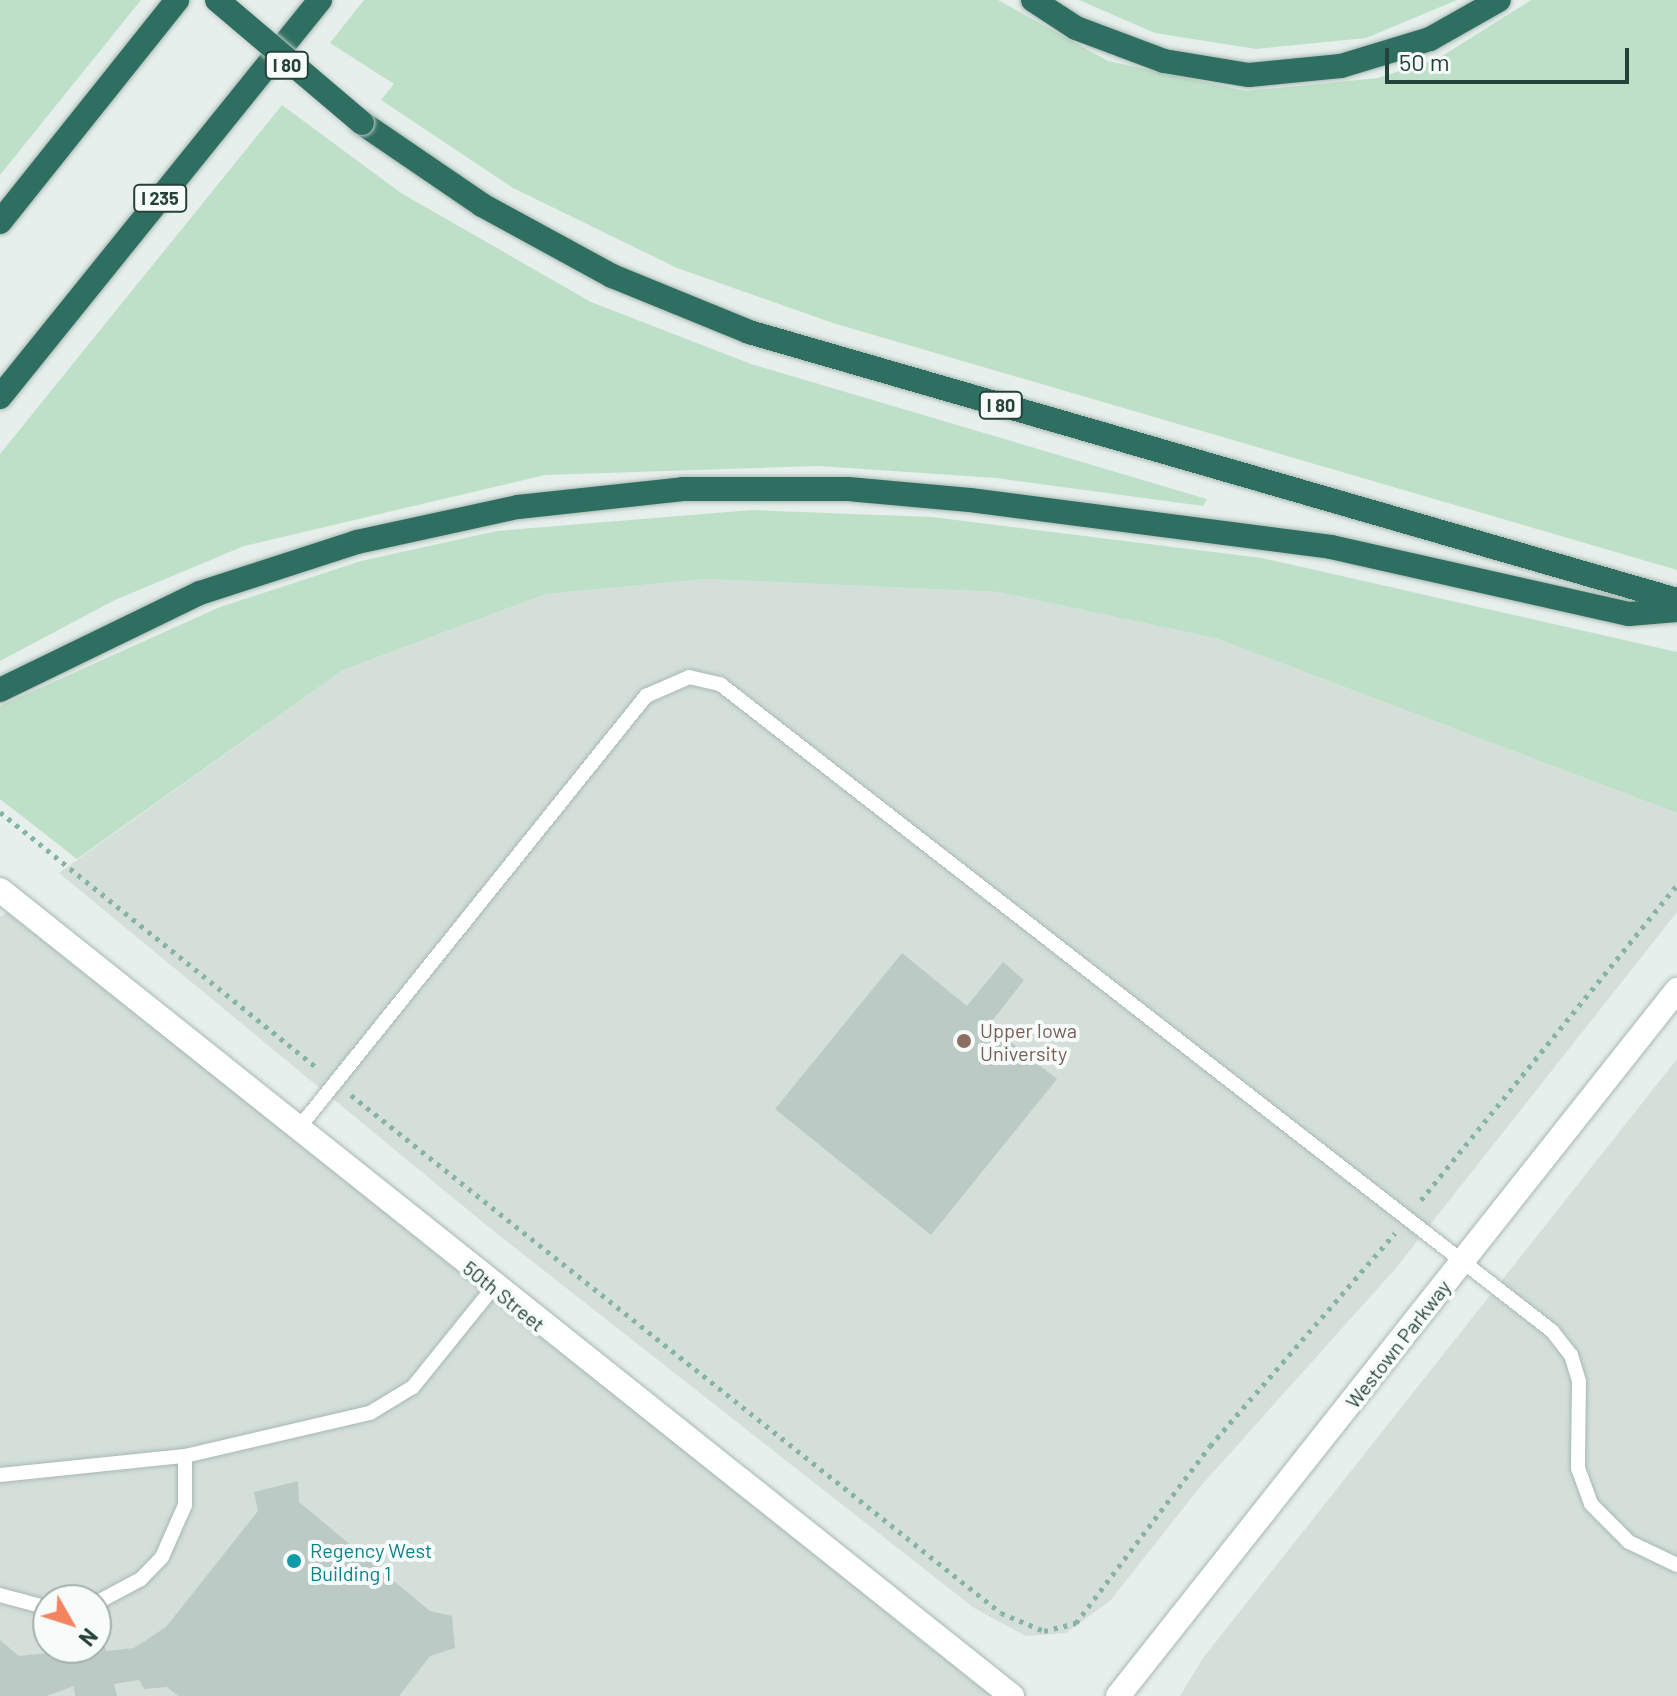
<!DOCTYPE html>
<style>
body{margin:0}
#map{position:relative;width:1677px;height:1696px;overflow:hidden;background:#e6efeb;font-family:Barlow,sans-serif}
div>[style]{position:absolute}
.built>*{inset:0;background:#d4dfda}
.green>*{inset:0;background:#bfe0c8}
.building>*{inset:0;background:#bbcac4}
.path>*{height:5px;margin-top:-2.5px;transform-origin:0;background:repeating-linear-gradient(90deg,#86b3a5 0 4px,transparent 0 10px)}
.roads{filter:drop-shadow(0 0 2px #a8b8b2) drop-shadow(0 0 2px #a8b8b2)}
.lane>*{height:14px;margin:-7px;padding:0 7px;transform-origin:7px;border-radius:7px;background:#fff}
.secondary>*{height:24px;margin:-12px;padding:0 12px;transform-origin:12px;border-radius:12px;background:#fff}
.highway>*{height:24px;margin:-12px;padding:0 12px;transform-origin:12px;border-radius:12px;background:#2f6f62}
.bridges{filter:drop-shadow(0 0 2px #c2cac8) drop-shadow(0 0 2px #c2cac8)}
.highway-bridge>*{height:24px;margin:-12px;padding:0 12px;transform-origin:12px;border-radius:12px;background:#2f6f62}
.dots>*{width:22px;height:22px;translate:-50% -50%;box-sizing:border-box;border:4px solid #f7fbf9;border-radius:50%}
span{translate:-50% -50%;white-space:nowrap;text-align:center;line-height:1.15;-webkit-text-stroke:8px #f7fbf9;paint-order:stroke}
.shield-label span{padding:2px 6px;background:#f7fbf9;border:2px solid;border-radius:6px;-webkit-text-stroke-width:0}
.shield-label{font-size:18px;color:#24423a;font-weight:700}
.education-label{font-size:20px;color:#785e54}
.left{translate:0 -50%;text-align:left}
.street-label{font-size:20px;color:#24423a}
.culture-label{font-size:20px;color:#0d838f}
.north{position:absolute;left:32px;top:1584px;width:80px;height:80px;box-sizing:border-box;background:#f7fbf9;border:2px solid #a3b1ad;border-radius:50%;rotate:129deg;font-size:22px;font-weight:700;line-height:32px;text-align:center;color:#24423a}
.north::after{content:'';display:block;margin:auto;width:28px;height:36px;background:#f4845f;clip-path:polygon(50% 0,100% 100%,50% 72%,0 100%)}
.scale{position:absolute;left:1385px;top:48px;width:244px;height:36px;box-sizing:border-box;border:4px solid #24423a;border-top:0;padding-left:10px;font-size:24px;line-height:28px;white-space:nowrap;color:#24423a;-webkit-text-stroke:6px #f7fbf9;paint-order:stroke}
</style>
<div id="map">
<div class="built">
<i style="clip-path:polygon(706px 579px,998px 592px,1215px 638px,1677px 813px,1677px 912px,1396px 1268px,1200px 1487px,1110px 1601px,1066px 1633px,1026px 1636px,974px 1608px,491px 1229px,59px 873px,343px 670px,546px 594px)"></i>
<i style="clip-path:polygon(evenodd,18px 905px,1012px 1696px,0 1696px,0 917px,18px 905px,48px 1600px,96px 1600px,96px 1648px,48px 1648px,48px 1600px)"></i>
<i style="clip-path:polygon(1677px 1059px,1677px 1696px,1180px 1696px,1203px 1658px)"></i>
</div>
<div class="green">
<i style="clip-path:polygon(0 0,141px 0,0 175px)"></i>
<i style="clip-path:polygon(364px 0,998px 0,1108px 61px,1246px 91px,1378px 78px,1439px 58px,1531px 0,1677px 0,1677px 570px,833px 323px,677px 268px,513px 188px,381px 100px,394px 84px,330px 43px)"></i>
<i style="clip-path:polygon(1079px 0,1457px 0,1366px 38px,1256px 49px,1155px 33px)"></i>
<i style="clip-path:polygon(282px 105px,401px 193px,591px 302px,751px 364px,1207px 499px,1203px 506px,996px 478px,819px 466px,545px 475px,244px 546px,115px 600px,0 661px,0 454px)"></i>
<i style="clip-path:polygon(752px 510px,932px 517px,1262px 558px,1677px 652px,1677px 813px,1215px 638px,998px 592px,706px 579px,546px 594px,343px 670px,77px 859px,0 799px,0 706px,220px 607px,361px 561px,497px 531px)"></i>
</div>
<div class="building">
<i style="clip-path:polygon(902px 953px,967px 1006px,1003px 962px,1024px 980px,989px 1025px,1057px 1079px,931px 1235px,775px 1109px)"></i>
<i style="clip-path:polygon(298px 1481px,299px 1502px,430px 1611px,452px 1616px,455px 1648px,430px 1656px,399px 1696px,178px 1696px,167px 1687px,144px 1689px,139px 1680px,114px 1684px,117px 1696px,75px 1696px,74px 1686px,46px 1696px,0 1696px,0 1640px,19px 1656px,96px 1648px,101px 1634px,106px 1651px,134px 1648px,166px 1627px,258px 1511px,254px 1492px)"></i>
</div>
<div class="path">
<i style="left:0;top:812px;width:409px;rotate:38.9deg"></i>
<i style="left:351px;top:1095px;width:831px;rotate:38.55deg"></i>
<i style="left:1001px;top:1613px;width:47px;rotate:22.7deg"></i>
<i style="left:1044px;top:1631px;width:33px;rotate:-14deg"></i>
<i style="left:1076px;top:1623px;width:222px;rotate:-52.9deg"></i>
<i style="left:1210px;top:1446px;width:282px;rotate:-49deg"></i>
<i style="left:1421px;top:1200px;width:406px;rotate:-50.9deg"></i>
</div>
<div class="roads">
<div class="lane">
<i style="left:298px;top:1129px;width:556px;rotate:-51.21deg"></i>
<i style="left:646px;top:696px;width:47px;rotate:-23.8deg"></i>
<i style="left:689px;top:677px;width:32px;rotate:13deg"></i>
<i style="left:720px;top:684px;width:1054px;rotate:37.87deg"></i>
<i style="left:1552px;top:1331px;width:31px;rotate:52deg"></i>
<i style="left:1571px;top:1355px;width:27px;rotate:73deg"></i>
<i style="left:1579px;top:1381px;width:87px;rotate:90.7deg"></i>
<i style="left:1578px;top:1468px;width:38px;rotate:70deg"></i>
<i style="left:1591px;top:1504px;width:54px;rotate:45deg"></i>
<i style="left:1629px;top:1542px;width:53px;rotate:25.6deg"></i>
<i style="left:0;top:1475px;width:186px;rotate:-5.9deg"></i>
<i style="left:185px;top:1456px;width:190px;rotate:-13.1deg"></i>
<i style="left:370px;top:1413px;width:50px;rotate:-31.2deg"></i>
<i style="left:413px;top:1387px;width:127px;rotate:-51.1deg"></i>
<i style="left:0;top:1595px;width:50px;rotate:15.2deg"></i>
<i style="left:96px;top:1603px;width:51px;rotate:-28.1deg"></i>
<i style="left:141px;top:1579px;width:30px;rotate:-46deg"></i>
<i style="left:162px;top:1557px;width:57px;rotate:-66.1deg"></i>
<i style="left:185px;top:1505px;width:49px;rotate:-90deg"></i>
</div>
<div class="secondary">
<i style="left:0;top:890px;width:1294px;rotate:38.54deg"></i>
<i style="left:1118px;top:1696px;width:901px;rotate:-51.63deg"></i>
</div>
<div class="highway">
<i style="left:1033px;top:0;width:51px;rotate:33.1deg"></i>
<i style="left:1076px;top:28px;width:94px;rotate:20.6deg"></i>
<i style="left:1164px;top:61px;width:86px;rotate:9.4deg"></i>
<i style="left:1249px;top:75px;width:92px;rotate:-5.6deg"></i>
<i style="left:1341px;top:66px;width:93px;rotate:-16.9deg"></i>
<i style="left:1430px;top:39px;width:79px;rotate:-29.5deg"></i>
<i style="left:362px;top:123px;width:145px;rotate:34.3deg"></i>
<i style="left:482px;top:205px;width:148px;rotate:28.6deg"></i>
<i style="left:612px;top:276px;width:148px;rotate:22.2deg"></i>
<i style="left:749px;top:332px;width:966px;rotate:16.11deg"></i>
<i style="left:0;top:222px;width:284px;rotate:-51.4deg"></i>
<i style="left:0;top:397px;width:510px;rotate:-51.13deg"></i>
<i style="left:0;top:690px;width:222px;rotate:-25.9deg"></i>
<i style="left:200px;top:593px;width:165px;rotate:-18deg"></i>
<i style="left:357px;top:542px;width:165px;rotate:-12.3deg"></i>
<i style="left:518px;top:507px;width:166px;rotate:-6.2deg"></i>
<i style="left:683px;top:489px;width:165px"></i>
<i style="left:848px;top:489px;width:122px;rotate:5.2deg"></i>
<i style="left:970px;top:500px;width:364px;rotate:7.4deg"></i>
<i style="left:1331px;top:547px;width:305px;rotate:12.7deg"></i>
<i style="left:1629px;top:614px;width:48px;rotate:-4.8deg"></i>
</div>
</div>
<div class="bridges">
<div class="highway-bridge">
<i style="left:217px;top:0;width:190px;rotate:40.3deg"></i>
</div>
</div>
<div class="dots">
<i style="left:964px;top:1041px;background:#8d6e63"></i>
<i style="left:294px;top:1561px;background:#0f9aa8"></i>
</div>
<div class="shield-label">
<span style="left:287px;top:65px">I 80</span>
<span style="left:160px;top:198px">I 235</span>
<span style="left:1001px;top:405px">I 80</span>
</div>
<div class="education-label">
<span class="left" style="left:980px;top:1042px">Upper Iowa<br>University</span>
</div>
<div class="street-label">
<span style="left:504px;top:1296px;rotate:39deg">50th Street</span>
<span style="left:1398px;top:1344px;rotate:-52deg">Westown Parkway</span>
</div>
<div class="culture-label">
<span class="left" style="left:310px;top:1562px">Regency West<br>Building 1</span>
</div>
<div class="north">N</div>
<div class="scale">50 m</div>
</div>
